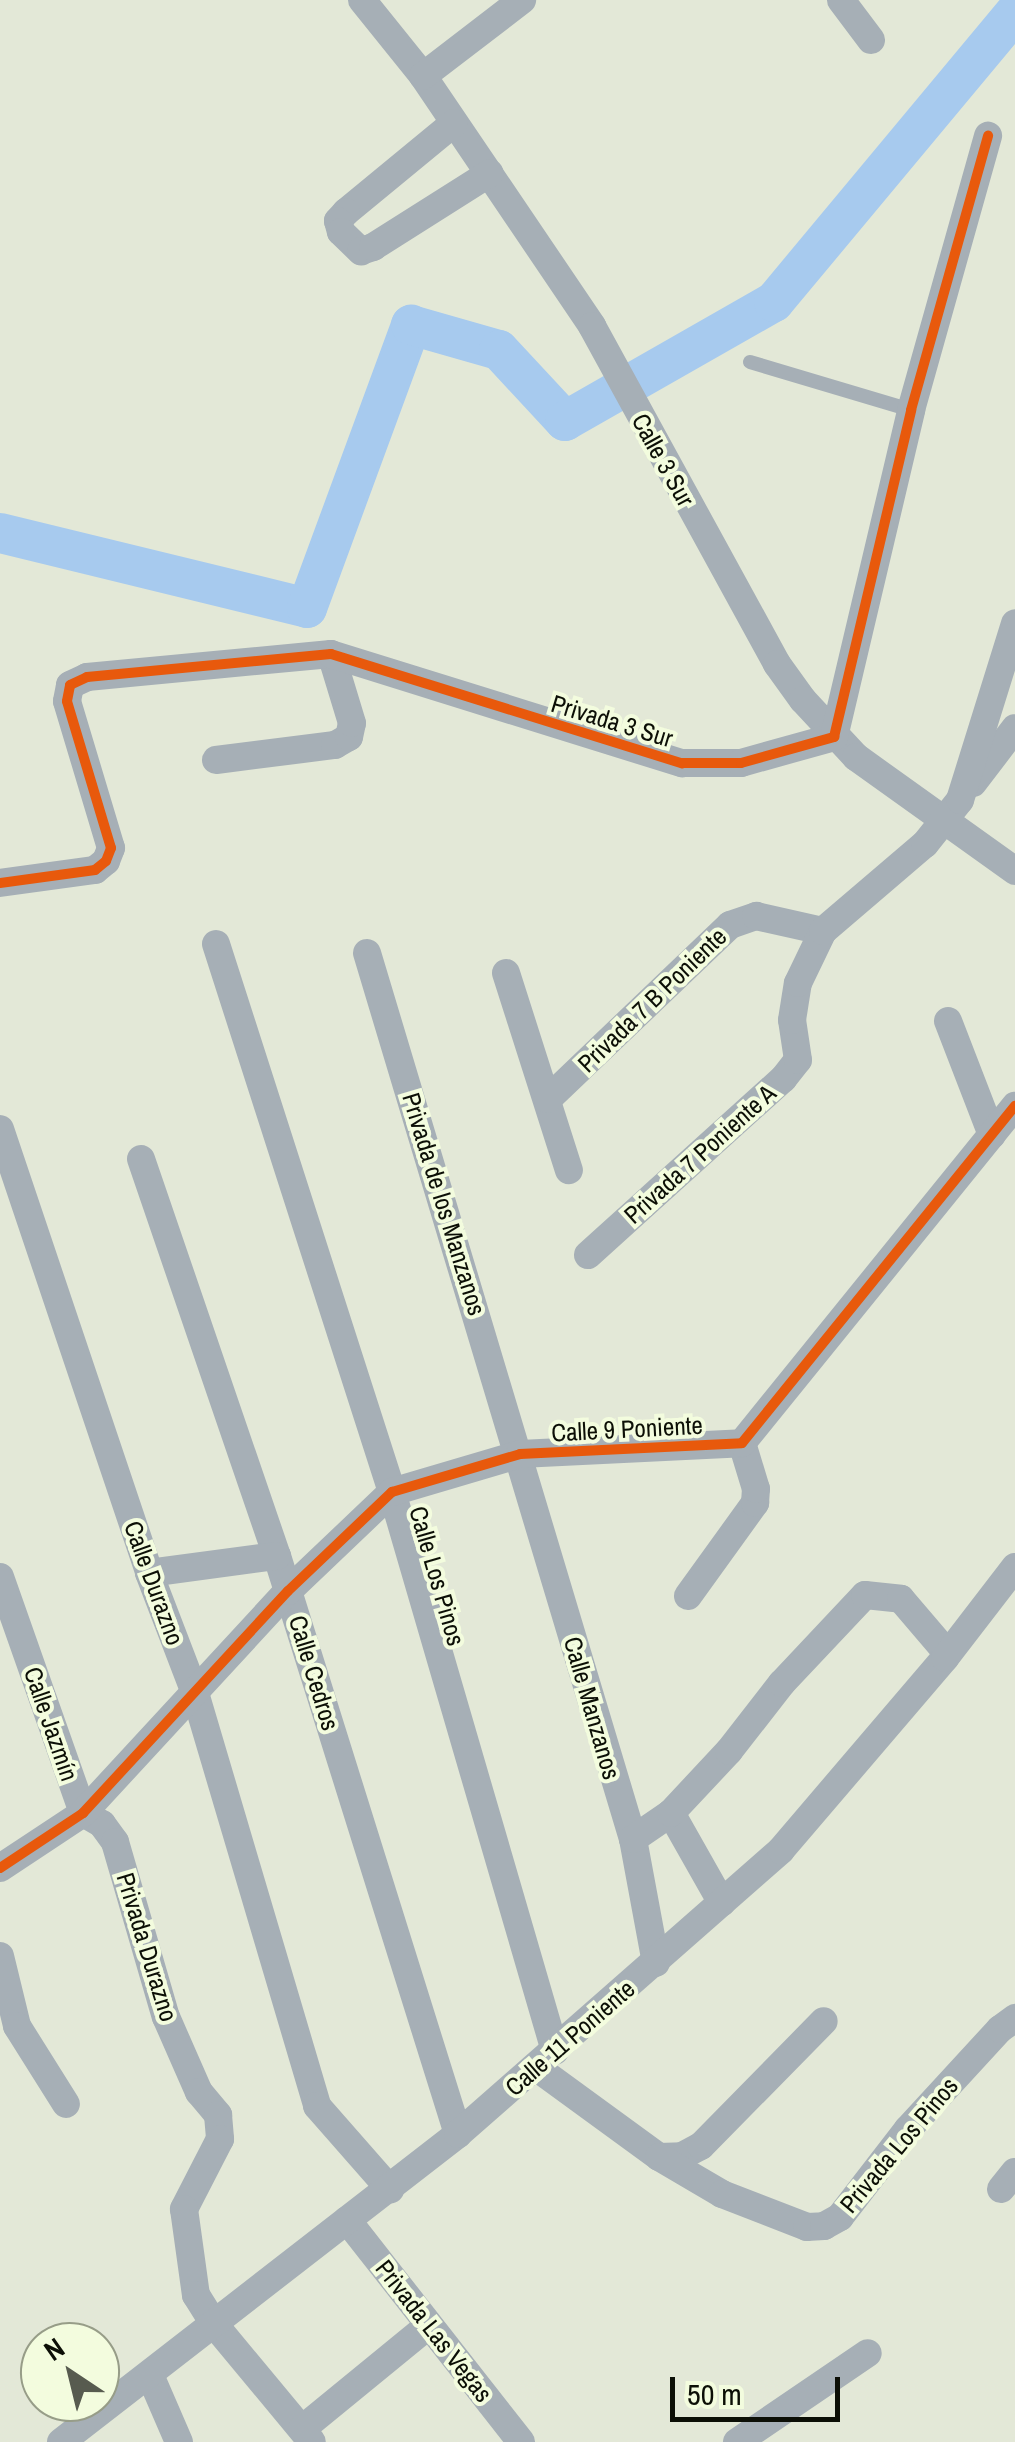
<!DOCTYPE html>
<meta charset="utf-8">
<style>
body{margin:0}
#map{position:relative;width:1015px;height:2442px;overflow:hidden;background:#e3e8d7;font-family:"Archivo Narrow",sans-serif}
div>[style]{position:absolute}
.river>*{height:40px;margin:-20px;padding:0 20px;transform-origin:20px;border-radius:20px;background:#a7caee}
.lane>*{height:14px;margin:-7px;padding:0 7px;transform-origin:7px;border-radius:7px;background:#a6afb6}
.street>*{height:28px;margin:-14px;padding:0 14px;transform-origin:14px;border-radius:14px;background:#a6afb6}
.cycleway>*{height:10px;margin:-5px;padding:0 5px;transform-origin:5px;border-radius:5px;background:#e8590c}
span{translate:-50% -50%;white-space:nowrap;text-align:center;line-height:1.15;-webkit-text-stroke:8px #f3fcde;paint-order:stroke}
.street-label{font-size:25px;color:#0c0f06}
.north{position:absolute;left:20px;top:2322px;width:100px;height:100px;box-sizing:border-box;background:#f3fcde;border:2px solid #979d88;border-radius:50%;rotate:325deg;font-size:28px;font-weight:700;line-height:40px;text-align:center;color:#0c0f06}
.north::after{content:'';display:block;margin:auto;width:35px;height:45px;background:#575b4f;clip-path:polygon(50% 0,100% 100%,50% 72%,0 100%)}
.scale{position:absolute;left:670px;top:2377px;width:170px;height:45px;box-sizing:border-box;border:5px solid #0c0f06;border-top:0;padding-left:12px;font-size:30px;line-height:35px;white-space:nowrap;color:#0c0f06;-webkit-text-stroke:8px #f3fcde;paint-order:stroke}
</style>
<div id="map">
<div class="river">
<i style="left:0;top:533px;width:316px;rotate:13.7deg"></i>
<i style="left:307px;top:608px;width:302px;rotate:-69.8deg"></i>
<i style="left:411px;top:325px;width:91px;rotate:15.9deg"></i>
<i style="left:499px;top:350px;width:97px;rotate:47.1deg"></i>
<i style="left:565px;top:421px;width:241px;rotate:-29.7deg"></i>
<i style="left:774px;top:302px;width:376px;rotate:-50.2deg"></i>
</div>
<div class="lane">
<i style="left:750px;top:362px;width:168px;rotate:16.6deg"></i>
</div>
<div class="street">
<i style="left:362px;top:0;width:97px;rotate:51.2deg"></i>
<i style="left:423px;top:76px;width:302px;rotate:55.9deg"></i>
<i style="left:592px;top:326px;width:385px;rotate:61.3deg"></i>
<i style="left:777px;top:664px;width:44px;rotate:54.2deg"></i>
<i style="left:803px;top:700px;width:78px;rotate:47.1deg"></i>
<i style="left:856px;top:757px;width:196px;rotate:35.6deg"></i>
<i style="left:841px;top:0;width:50px;rotate:53.1deg"></i>
<i style="left:423px;top:76px;width:125px;rotate:-37.5deg"></i>
<i style="left:454px;top:123px;width:140px;rotate:140.5deg"></i>
<i style="left:346px;top:212px;width:12px;rotate:132deg"></i>
<i style="left:338px;top:221px;width:11px;rotate:75deg"></i>
<i style="left:341px;top:232px;width:28px;rotate:44deg"></i>
<i style="left:361px;top:251px;width:13px;rotate:-18deg"></i>
<i style="left:373px;top:247px;width:138px;rotate:-32.3deg"></i>
<i style="left:216px;top:760px;width:120px;rotate:-7.2deg"></i>
<i style="left:335px;top:745px;width:16px;rotate:-30deg"></i>
<i style="left:349px;top:737px;width:14px;rotate:-78deg"></i>
<i style="left:352px;top:723px;width:72px;rotate:-106.9deg"></i>
<i style="left:973px;top:783px;width:69px;rotate:-52.6deg"></i>
<i style="left:0;top:883px;width:96px;rotate:-7.8deg"></i>
<i style="left:95px;top:870px;width:14px;rotate:-39deg"></i>
<i style="left:106px;top:861px;width:14px;rotate:-69deg"></i>
<i style="left:111px;top:848px;width:153px;rotate:-106.7deg"></i>
<i style="left:67px;top:701px;width:16px;rotate:-79deg"></i>
<i style="left:70px;top:685px;width:19px;rotate:-25deg"></i>
<i style="left:87px;top:677px;width:245px;rotate:-5.4deg"></i>
<i style="left:331px;top:654px;width:368px;rotate:17.3deg"></i>
<i style="left:682px;top:763px;width:59px"></i>
<i style="left:741px;top:763px;width:97px;rotate:-15.6deg"></i>
<i style="left:834px;top:737px;width:336px;rotate:-76.7deg"></i>
<i style="left:911px;top:410px;width:285px;rotate:-74.3deg"></i>
<i style="left:216px;top:944px;width:576px;rotate:72.19deg"></i>
<i style="left:392px;top:1492px;width:582px;rotate:73.74deg"></i>
<i style="left:367px;top:953px;width:925px;rotate:73.29deg"></i>
<i style="left:633px;top:1839px;width:126px;rotate:79.5deg"></i>
<i style="left:506px;top:973px;width:207px;rotate:72.3deg"></i>
<i style="left:948px;top:1021px;width:122px;rotate:68.9deg"></i>
<i style="left:548px;top:1099px;width:252px;rotate:-43.7deg"></i>
<i style="left:730px;top:925px;width:28px;rotate:-19deg"></i>
<i style="left:756px;top:916px;width:69px;rotate:12.6deg"></i>
<i style="left:0;top:1129px;width:468px;rotate:71.4deg"></i>
<i style="left:149px;top:1573px;width:129px;rotate:69deg"></i>
<i style="left:195px;top:1693px;width:431px;rotate:73.5deg"></i>
<i style="left:317px;top:2106px;width:111px;rotate:48.7deg"></i>
<i style="left:141px;top:1159px;width:420px;rotate:71.1deg"></i>
<i style="left:277px;top:1556px;width:606px;rotate:72.61deg"></i>
<i style="left:588px;top:1255px;width:263px;rotate:-42.1deg"></i>
<i style="left:783px;top:1079px;width:24px;rotate:-52deg"></i>
<i style="left:798px;top:1060px;width:40px;rotate:-98.5deg"></i>
<i style="left:792px;top:1020px;width:37px;rotate:-81deg"></i>
<i style="left:798px;top:983px;width:58px;rotate:-64.3deg"></i>
<i style="left:823px;top:931px;width:134px;rotate:-40.5deg"></i>
<i style="left:925px;top:844px;width:56px;rotate:-51.5deg"></i>
<i style="left:960px;top:800px;width:185px;rotate:-72.7deg"></i>
<i style="left:149px;top:1573px;width:129px;rotate:-7.6deg"></i>
<i style="left:0;top:1577px;width:250px;rotate:70.6deg"></i>
<i style="left:83px;top:1813px;width:22px;rotate:30deg"></i>
<i style="left:102px;top:1824px;width:22px;rotate:54deg"></i>
<i style="left:115px;top:1842px;width:182px;rotate:73.8deg"></i>
<i style="left:166px;top:2017px;width:82px;rotate:66.3deg"></i>
<i style="left:199px;top:2092px;width:30px;rotate:50deg"></i>
<i style="left:218px;top:2115px;width:24px;rotate:85deg"></i>
<i style="left:220px;top:2139px;width:79px;rotate:117.2deg"></i>
<i style="left:184px;top:2209px;width:87px;rotate:82.1deg"></i>
<i style="left:196px;top:2295px;width:34px;rotate:58deg"></i>
<i style="left:214px;top:2324px;width:153px;rotate:50.3deg"></i>
<i style="left:688px;top:1596px;width:115px;rotate:-54.2deg"></i>
<i style="left:755px;top:1503px;width:14px;rotate:-86deg"></i>
<i style="left:756px;top:1489px;width:48px;rotate:-106.9deg"></i>
<i style="left:671px;top:1813px;width:103px;rotate:60.5deg"></i>
<i style="left:633px;top:1839px;width:46px;rotate:-34.4deg"></i>
<i style="left:671px;top:1813px;width:85px;rotate:-46.9deg"></i>
<i style="left:729px;top:1751px;width:86px;rotate:-52.1deg"></i>
<i style="left:782px;top:1683px;width:121px;rotate:-46.7deg"></i>
<i style="left:865px;top:1595px;width:36px;rotate:6deg"></i>
<i style="left:901px;top:1599px;width:72px;rotate:49.5deg"></i>
<i style="left:0;top:1868px;width:100px;rotate:-33.5deg"></i>
<i style="left:83px;top:1813px;width:302px;rotate:-47.3deg"></i>
<i style="left:288px;top:1591px;width:144px;rotate:-43.6deg"></i>
<i style="left:392px;top:1492px;width:134px;rotate:-16.5deg"></i>
<i style="left:520px;top:1454px;width:222px;rotate:-2.8deg"></i>
<i style="left:742px;top:1443px;width:434px;rotate:-51deg"></i>
<i style="left:0;top:1956px;width:72px;rotate:76.3deg"></i>
<i style="left:17px;top:2026px;width:92px;rotate:57.9deg"></i>
<i style="left:537px;top:2068px;width:151px;rotate:36.1deg"></i>
<i style="left:659px;top:2157px;width:23px;rotate:-2deg"></i>
<i style="left:682px;top:2156px;width:21px;rotate:-28deg"></i>
<i style="left:701px;top:2146px;width:175px;rotate:-45.5deg"></i>
<i style="left:659px;top:2157px;width:73px;rotate:30.4deg"></i>
<i style="left:722px;top:2194px;width:91px;rotate:21.2deg"></i>
<i style="left:807px;top:2227px;width:17px;rotate:-3deg"></i>
<i style="left:824px;top:2226px;width:18px;rotate:-29deg"></i>
<i style="left:840px;top:2217px;width:111px;rotate:-52.3deg"></i>
<i style="left:908px;top:2129px;width:136px;rotate:-47.4deg"></i>
<i style="left:1000px;top:2029px;width:19px;rotate:-36deg"></i>
<i style="left:1001px;top:2189px;width:22px;rotate:-51deg"></i>
<i style="left:347px;top:2220px;width:282px;rotate:51.9deg"></i>
<i style="left:150px;top:2375px;width:73px;rotate:66.6deg"></i>
<i style="left:302px;top:2429px;width:163px;rotate:-39.3deg"></i>
<i style="left:61px;top:2442px;width:502px;rotate:-37.8deg"></i>
<i style="left:458px;top:2134px;width:430px;rotate:-41.3deg"></i>
<i style="left:781px;top:1850px;width:253px;rotate:-49.5deg"></i>
<i style="left:945px;top:1658px;width:115px;rotate:-52.4deg"></i>
<i style="left:737px;top:2442px;width:158px;rotate:-34.2deg"></i>
</div>
<div class="cycleway">
<i style="left:0;top:883px;width:96px;rotate:-7.8deg"></i>
<i style="left:95px;top:870px;width:14px;rotate:-39deg"></i>
<i style="left:106px;top:861px;width:14px;rotate:-69deg"></i>
<i style="left:111px;top:848px;width:153px;rotate:-106.7deg"></i>
<i style="left:67px;top:701px;width:16px;rotate:-79deg"></i>
<i style="left:70px;top:685px;width:19px;rotate:-25deg"></i>
<i style="left:87px;top:677px;width:245px;rotate:-5.4deg"></i>
<i style="left:331px;top:654px;width:368px;rotate:17.3deg"></i>
<i style="left:682px;top:763px;width:59px"></i>
<i style="left:741px;top:763px;width:97px;rotate:-15.6deg"></i>
<i style="left:834px;top:737px;width:336px;rotate:-76.7deg"></i>
<i style="left:911px;top:410px;width:285px;rotate:-74.3deg"></i>
<i style="left:0;top:1868px;width:100px;rotate:-33.5deg"></i>
<i style="left:83px;top:1813px;width:302px;rotate:-47.3deg"></i>
<i style="left:288px;top:1591px;width:144px;rotate:-43.6deg"></i>
<i style="left:392px;top:1492px;width:134px;rotate:-16.5deg"></i>
<i style="left:520px;top:1454px;width:222px;rotate:-2.8deg"></i>
<i style="left:742px;top:1443px;width:434px;rotate:-51deg"></i>
</div>
<div class="street-label">
<span style="left:663px;top:460px;rotate:61deg">Calle 3 Sur</span>
<span style="left:612px;top:721px;rotate:17deg">Privada 3 Sur</span>
<span style="left:652px;top:1000px;rotate:-44deg">Privada 7 B Poniente</span>
<span style="left:700px;top:1154px;rotate:-42deg">Privada 7 Poniente A</span>
<span style="left:444px;top:1204px;rotate:73deg">Privada de los Manzanos</span>
<span style="left:627px;top:1429px;rotate:-3deg">Calle 9 Poniente</span>
<span style="left:437px;top:1576px;rotate:74deg">Calle Los Pinos</span>
<span style="left:154px;top:1583px;rotate:70deg">Calle Durazno</span>
<span style="left:314px;top:1673px;rotate:73deg">Calle Cedros</span>
<span style="left:592px;top:1708px;rotate:74deg">Calle Manzanos</span>
<span style="left:51px;top:1724px;rotate:71deg">Calle Jazmín</span>
<span style="left:147px;top:1947px;rotate:73deg">Privada Durazno</span>
<span style="left:570px;top:2038px;rotate:-41deg">Calle 11 Poniente</span>
<span style="left:899px;top:2145px;rotate:-50deg">Privada Los Pinos</span>
<span style="left:434px;top:2331px;rotate:52deg">Privada Las Vegas</span>
</div>
<div class="north">N</div>
<div class="scale">50 m</div>
</div>
